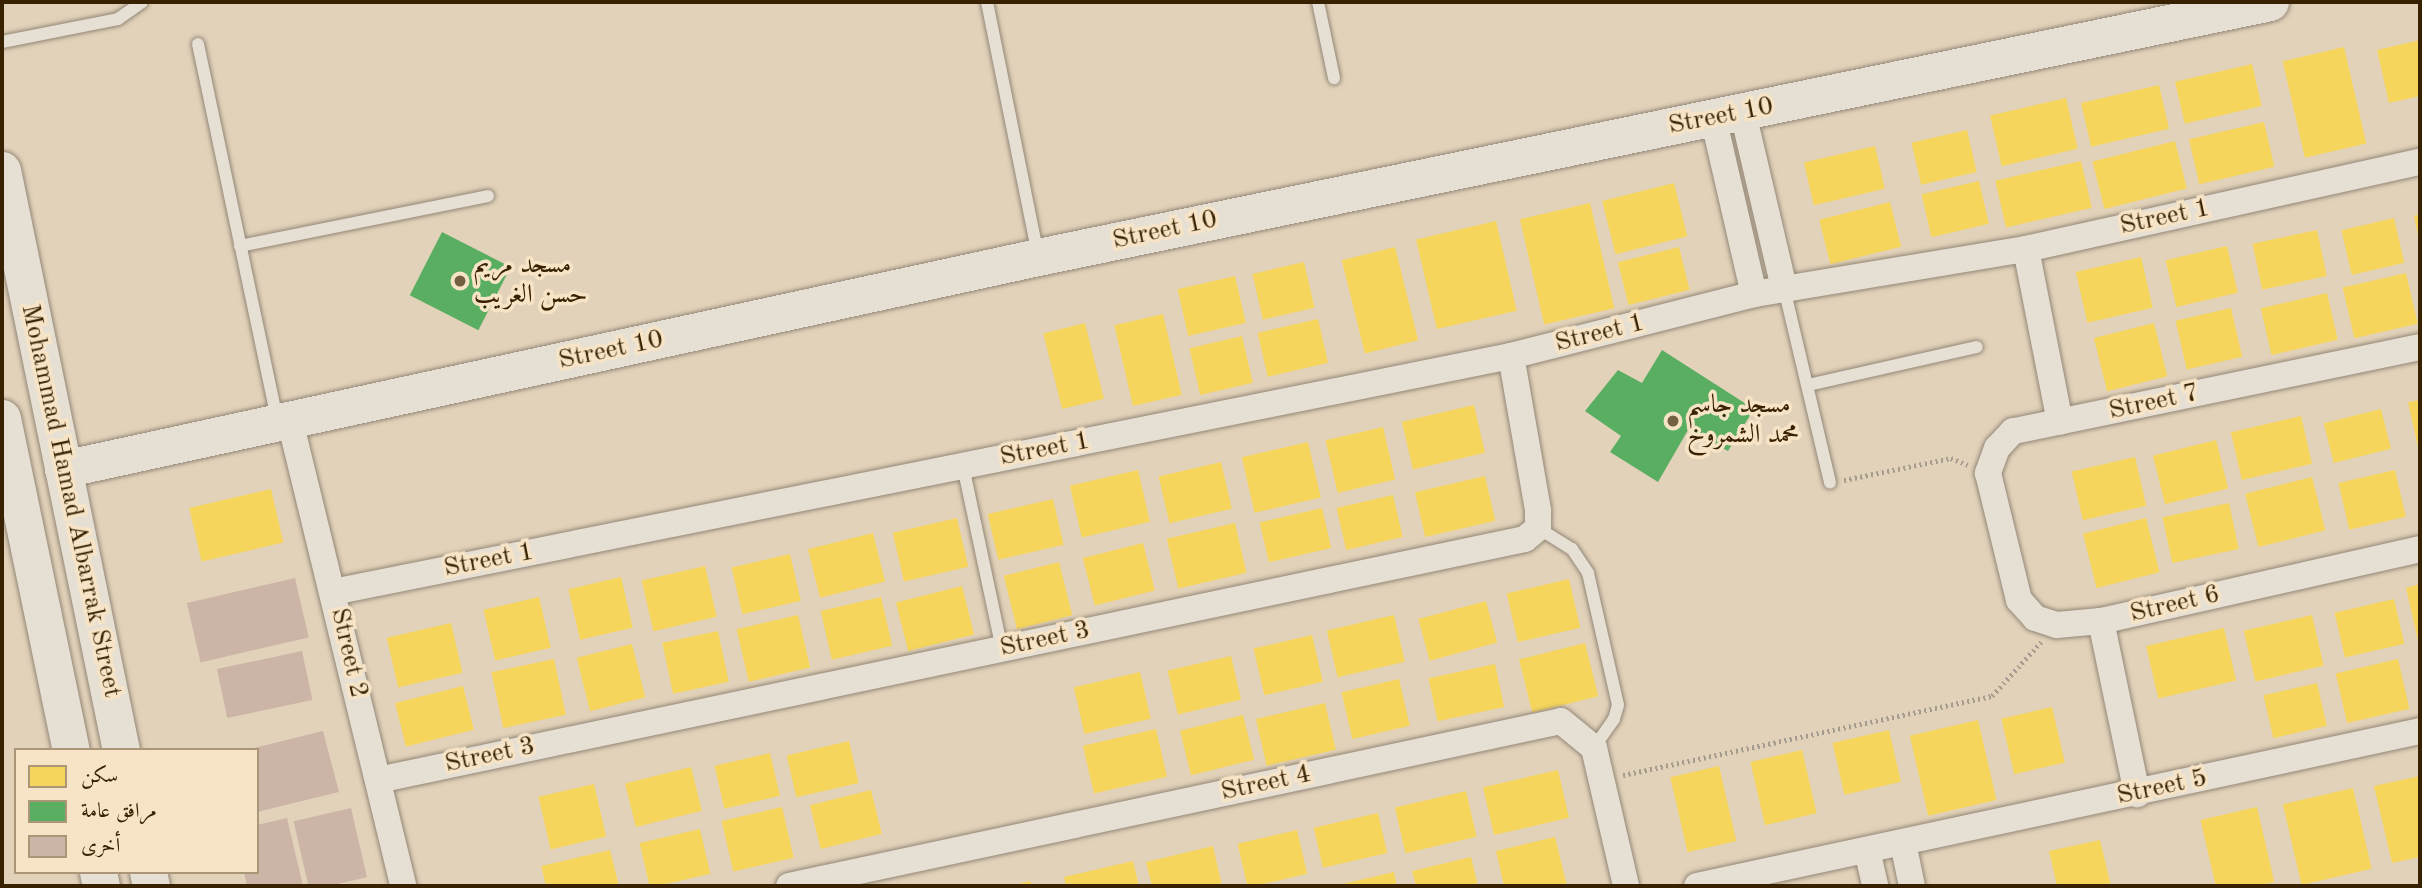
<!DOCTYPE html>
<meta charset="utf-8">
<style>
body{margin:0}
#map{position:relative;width:2422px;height:888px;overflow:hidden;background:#e2d2ba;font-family:"Old Standard TT",Amiri,serif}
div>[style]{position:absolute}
.homes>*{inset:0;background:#f6d55c;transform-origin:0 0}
.public>*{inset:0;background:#5aae61;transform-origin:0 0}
.building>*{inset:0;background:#ccb5a7;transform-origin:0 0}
.path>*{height:4.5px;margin-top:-2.25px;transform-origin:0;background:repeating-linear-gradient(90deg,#a59c90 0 2px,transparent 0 5.5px)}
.roads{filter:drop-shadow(0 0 2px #938776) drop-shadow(0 0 2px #938776)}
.lane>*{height:12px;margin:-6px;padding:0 6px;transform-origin:6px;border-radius:6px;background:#e6dfd3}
.street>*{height:26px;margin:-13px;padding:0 13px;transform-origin:13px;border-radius:13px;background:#e6dfd3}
.secondary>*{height:37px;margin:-18.5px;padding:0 18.5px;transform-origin:18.5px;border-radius:18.5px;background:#e6dfd3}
.dots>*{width:19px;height:19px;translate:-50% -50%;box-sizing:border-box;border:4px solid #f7e4c7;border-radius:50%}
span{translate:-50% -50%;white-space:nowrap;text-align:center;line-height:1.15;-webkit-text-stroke:7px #f7e4c7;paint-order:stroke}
.street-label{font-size:26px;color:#382100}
.poi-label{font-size:26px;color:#382100}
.left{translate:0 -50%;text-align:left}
.frame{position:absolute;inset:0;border:4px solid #382100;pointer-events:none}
.legend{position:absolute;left:14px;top:748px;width:245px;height:126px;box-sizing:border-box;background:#f7e4c7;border:2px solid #ab9677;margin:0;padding:9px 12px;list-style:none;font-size:21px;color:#382100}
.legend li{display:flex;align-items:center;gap:14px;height:35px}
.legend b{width:35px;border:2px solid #ab9677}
</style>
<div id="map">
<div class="homes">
<i style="clip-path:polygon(2420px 40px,2420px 96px,2389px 103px,2377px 50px)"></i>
<i style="left:2344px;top:47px;width:99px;height:63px;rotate:77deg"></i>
<i style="left:2252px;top:64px;width:43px;height:79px;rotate:77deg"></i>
<i style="left:2159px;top:85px;width:45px;height:80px;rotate:77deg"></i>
<i style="left:2066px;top:98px;width:52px;height:78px;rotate:77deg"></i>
<i style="left:2264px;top:122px;width:46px;height:77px;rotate:77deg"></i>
<i style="left:1967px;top:130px;width:43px;height:57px;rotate:77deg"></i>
<i style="left:2175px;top:141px;width:49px;height:85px;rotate:76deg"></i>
<i style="left:1875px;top:146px;width:44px;height:73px;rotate:77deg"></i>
<i style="left:2081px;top:161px;width:48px;height:88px;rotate:77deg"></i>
<i style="left:1979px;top:181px;width:44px;height:59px;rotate:77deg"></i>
<i style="left:1674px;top:183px;width:55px;height:74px;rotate:76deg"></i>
<i style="left:1890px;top:202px;width:46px;height:73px;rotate:76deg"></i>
<i style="left:1590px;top:203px;width:108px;height:72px;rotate:77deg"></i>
<i style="clip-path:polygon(2420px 214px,2420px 240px,2419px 240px,2414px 216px)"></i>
<i style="left:2394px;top:218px;width:46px;height:54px;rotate:77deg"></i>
<i style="left:1496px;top:221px;width:92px;height:82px;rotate:77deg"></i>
<i style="left:2317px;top:230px;width:47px;height:66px;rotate:78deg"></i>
<i style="left:2227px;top:246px;width:48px;height:63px;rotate:77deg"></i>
<i style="left:1395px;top:247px;width:96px;height:55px;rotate:76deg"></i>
<i style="left:1679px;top:247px;width:44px;height:63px;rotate:76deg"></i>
<i style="left:2141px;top:257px;width:52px;height:67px;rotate:77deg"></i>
<i style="left:1304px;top:262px;width:47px;height:53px;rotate:77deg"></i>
<i style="left:2406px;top:273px;width:52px;height:65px;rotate:77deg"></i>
<i style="left:1235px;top:276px;width:48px;height:59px;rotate:77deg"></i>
<i style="left:2327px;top:293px;width:48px;height:68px;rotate:77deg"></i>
<i style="left:2231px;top:308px;width:50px;height:57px;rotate:77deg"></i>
<i style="left:1163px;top:314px;width:83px;height:50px;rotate:77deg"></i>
<i style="left:1318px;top:319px;width:45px;height:62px;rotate:77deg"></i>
<i style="left:1085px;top:323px;width:78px;height:43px;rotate:76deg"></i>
<i style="left:2154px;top:323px;width:55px;height:62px;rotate:76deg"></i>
<i style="left:1242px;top:336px;width:48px;height:54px;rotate:77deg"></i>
<i style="clip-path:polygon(2420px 400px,2420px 452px,2419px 452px,2408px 402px)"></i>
<i style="left:1474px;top:405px;width:49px;height:74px;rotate:77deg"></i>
<i style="left:2381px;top:409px;width:41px;height:59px;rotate:76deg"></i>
<i style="left:2301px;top:416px;width:49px;height:72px;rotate:77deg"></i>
<i style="left:1383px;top:427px;width:54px;height:59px;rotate:77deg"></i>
<i style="left:2216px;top:440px;width:50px;height:65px;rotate:76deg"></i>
<i style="left:1308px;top:442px;width:57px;height:68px;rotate:77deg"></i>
<i style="left:2135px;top:457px;width:50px;height:65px;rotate:77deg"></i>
<i style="left:1221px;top:462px;width:48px;height:64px;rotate:77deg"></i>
<i style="left:1138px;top:470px;width:53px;height:70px;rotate:77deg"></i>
<i style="left:2395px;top:470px;width:48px;height:58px;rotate:77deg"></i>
<i style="left:1485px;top:476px;width:46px;height:72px;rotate:77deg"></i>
<i style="left:2312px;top:477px;width:55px;height:69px;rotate:76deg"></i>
<i style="left:271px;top:489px;width:55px;height:84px;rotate:77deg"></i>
<i style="left:1393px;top:495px;width:43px;height:58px;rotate:77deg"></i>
<i style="left:1053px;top:499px;width:47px;height:67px;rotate:77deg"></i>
<i style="left:2229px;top:503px;width:47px;height:68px;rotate:78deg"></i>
<i style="left:1322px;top:508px;width:41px;height:64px;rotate:77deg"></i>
<i style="left:957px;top:518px;width:50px;height:66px;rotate:77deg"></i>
<i style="left:2146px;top:518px;width:56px;height:65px;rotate:76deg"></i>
<i style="left:1235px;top:523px;width:51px;height:70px;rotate:77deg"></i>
<i style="left:873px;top:533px;width:50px;height:67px;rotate:76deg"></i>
<i style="left:1143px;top:543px;width:49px;height:62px;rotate:76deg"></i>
<i style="left:790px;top:554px;width:48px;height:60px;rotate:77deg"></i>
<i style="left:1059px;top:562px;width:55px;height:57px;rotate:76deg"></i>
<i style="left:705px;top:566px;width:52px;height:65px;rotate:77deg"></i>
<i style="left:621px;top:577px;width:52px;height:54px;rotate:77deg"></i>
<i style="left:1569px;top:579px;width:50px;height:64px;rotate:77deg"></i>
<i style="clip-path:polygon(2420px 584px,2420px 640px,2418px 641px,2406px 588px)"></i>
<i style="left:962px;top:586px;width:50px;height:68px;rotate:76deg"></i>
<i style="left:539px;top:597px;width:52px;height:57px;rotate:77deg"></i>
<i style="left:881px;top:597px;width:50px;height:62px;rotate:77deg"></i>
<i style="left:2394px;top:599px;width:46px;height:61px;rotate:77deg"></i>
<i style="left:1486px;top:601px;width:43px;height:70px;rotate:75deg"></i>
<i style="left:798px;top:615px;width:54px;height:63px;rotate:77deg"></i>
<i style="left:1394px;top:615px;width:48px;height:69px;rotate:77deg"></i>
<i style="left:2312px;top:615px;width:52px;height:70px;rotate:77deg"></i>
<i style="left:451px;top:623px;width:51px;height:66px;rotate:77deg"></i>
<i style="left:2224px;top:628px;width:54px;height:80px;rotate:77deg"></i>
<i style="left:718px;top:631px;width:52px;height:57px;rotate:78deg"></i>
<i style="left:1312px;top:635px;width:48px;height:60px;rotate:77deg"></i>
<i style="left:1585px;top:643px;width:55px;height:68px;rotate:76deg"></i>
<i style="left:632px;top:644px;width:55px;height:57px;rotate:76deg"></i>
<i style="left:1231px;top:656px;width:45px;height:65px;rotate:77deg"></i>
<i style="left:554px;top:659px;width:57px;height:64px;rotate:78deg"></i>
<i style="left:2398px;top:659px;width:51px;height:64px;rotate:77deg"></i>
<i style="left:1495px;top:664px;width:44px;height:68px;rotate:78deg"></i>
<i style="left:1140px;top:672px;width:48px;height:68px;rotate:77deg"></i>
<i style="left:1399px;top:679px;width:48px;height:59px;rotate:77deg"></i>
<i style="left:2317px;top:683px;width:44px;height:55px;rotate:77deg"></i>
<i style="left:463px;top:686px;width:45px;height:70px;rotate:76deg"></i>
<i style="left:1325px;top:703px;width:48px;height:71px;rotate:77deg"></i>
<i style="left:2052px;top:707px;width:57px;height:52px;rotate:77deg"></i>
<i style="left:1243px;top:715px;width:46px;height:65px;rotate:76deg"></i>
<i style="left:1978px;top:720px;width:82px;height:70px;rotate:77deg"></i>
<i style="left:1156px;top:729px;width:49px;height:75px;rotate:77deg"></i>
<i style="left:1889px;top:730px;width:53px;height:58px;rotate:77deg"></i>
<i style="left:849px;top:741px;width:43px;height:64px;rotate:77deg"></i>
<i style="left:1802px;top:750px;width:65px;height:53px;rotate:77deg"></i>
<i style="left:770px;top:753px;width:44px;height:57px;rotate:77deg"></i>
<i style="left:1719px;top:766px;width:77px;height:50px;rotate:77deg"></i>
<i style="left:691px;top:767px;width:45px;height:68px;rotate:76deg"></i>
<i style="left:1558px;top:770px;width:49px;height:77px;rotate:77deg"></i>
<i style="clip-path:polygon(2420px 776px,2420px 857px,2392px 863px,2374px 786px)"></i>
<i style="left:594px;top:784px;width:54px;height:57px;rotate:77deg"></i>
<i style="left:2353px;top:788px;width:83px;height:72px;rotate:77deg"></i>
<i style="left:871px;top:790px;width:45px;height:63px;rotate:76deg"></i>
<i style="left:1466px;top:791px;width:47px;height:73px;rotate:77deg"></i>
<i style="left:782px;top:807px;width:52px;height:62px;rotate:77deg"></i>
<i style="left:2257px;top:807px;width:77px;height:58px;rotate:77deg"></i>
<i style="left:1378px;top:813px;width:41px;height:66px;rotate:77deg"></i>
<i style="left:700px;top:829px;width:46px;height:62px;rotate:77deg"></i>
<i style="left:1297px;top:830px;width:45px;height:61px;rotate:77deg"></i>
<i style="clip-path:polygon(1555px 837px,1567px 886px,1504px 886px,1496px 851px)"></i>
<i style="clip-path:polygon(2100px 840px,2111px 886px,2057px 886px,2049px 851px)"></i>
<i style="clip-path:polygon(1213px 846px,1222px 886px,1152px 886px,1146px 862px)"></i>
<i style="clip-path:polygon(610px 850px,619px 886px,546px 886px,541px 866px)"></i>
<i style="clip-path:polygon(1471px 857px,1478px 886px,1416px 886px,1412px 871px)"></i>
<i style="clip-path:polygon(1133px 861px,1139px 886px,1066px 886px,1064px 877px)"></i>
<i style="clip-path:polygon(1394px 872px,1397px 886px,1338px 886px,1338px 885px)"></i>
<i style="clip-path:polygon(1030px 881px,1032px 886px,1014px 886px,1014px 885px)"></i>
</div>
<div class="public">
<i style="left:442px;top:232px;width:77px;height:71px;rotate:27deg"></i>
<i style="clip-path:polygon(1662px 350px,1754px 409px,1728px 451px,1688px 430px,1658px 482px,1610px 452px,1621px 436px,1585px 411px,1618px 370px,1642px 383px)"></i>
</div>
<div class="building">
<i style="left:295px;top:578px;width:61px;height:111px;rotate:77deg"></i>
<i style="left:302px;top:651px;width:50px;height:87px;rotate:78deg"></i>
<i style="clip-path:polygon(323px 731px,339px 792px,257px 812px,257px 750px,250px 749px)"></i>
<i style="left:351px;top:808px;width:71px;height:59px;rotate:77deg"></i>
<i style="clip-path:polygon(287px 818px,303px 886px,247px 886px,244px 872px,257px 872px,257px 825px)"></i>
</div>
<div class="path">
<i style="left:1844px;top:480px;width:109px;rotate:-11.6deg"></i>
<i style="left:1951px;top:458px;width:18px;rotate:22deg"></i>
<i style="left:1623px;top:775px;width:377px;rotate:-12.1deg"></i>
<i style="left:1992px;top:696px;width:73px;rotate:-47.8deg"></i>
</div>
<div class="roads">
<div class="lane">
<i style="left:987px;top:2px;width:257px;rotate:78.6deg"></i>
<i style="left:1318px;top:2px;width:78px;rotate:78.1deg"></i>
<i style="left:2px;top:42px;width:118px;rotate:-11.2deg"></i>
<i style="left:118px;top:19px;width:29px;rotate:-35deg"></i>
<i style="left:198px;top:44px;width:384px;rotate:78.1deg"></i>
<i style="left:240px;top:246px;width:253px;rotate:-11.4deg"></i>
<i style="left:1784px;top:288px;width:200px;rotate:76.7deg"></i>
<i style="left:1808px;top:385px;width:173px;rotate:-12.7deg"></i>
<i style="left:963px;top:466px;width:187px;rotate:78deg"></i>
<i style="left:1538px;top:528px;width:40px;rotate:32deg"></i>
<i style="left:1572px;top:549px;width:29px;rotate:56deg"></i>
<i style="left:1588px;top:573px;width:135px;rotate:77.2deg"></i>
<i style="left:1618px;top:705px;width:15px;rotate:106deg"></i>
<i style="left:1614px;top:719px;width:35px;rotate:125deg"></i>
</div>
<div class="street">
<i style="left:1743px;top:113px;width:180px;rotate:76.8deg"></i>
<i style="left:1713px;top:117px;width:182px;rotate:77deg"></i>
<i style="left:2026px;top:249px;width:176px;rotate:78.9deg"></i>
<i style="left:2420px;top:347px;width:416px;rotate:168.3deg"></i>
<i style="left:2013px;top:431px;width:23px;rotate:133deg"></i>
<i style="left:1997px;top:448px;width:27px;rotate:110deg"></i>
<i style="left:1988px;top:473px;width:131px;rotate:76.3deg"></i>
<i style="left:2019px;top:600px;width:24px;rotate:48deg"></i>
<i style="left:2035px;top:618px;width:23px;rotate:18deg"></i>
<i style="left:2057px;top:625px;width:44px;rotate:-5.2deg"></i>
<i style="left:2101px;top:621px;width:327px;rotate:-12.7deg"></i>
<i style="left:290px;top:421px;width:479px;rotate:76.3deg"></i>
<i style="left:333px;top:592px;width:1201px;rotate:-11.33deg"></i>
<i style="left:1511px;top:356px;width:251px;rotate:-14.3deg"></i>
<i style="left:1754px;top:294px;width:276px;rotate:-9.4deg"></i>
<i style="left:2026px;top:249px;width:403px;rotate:-12.5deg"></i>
<i style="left:2101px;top:621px;width:177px;rotate:78.2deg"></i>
<i style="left:378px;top:780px;width:1172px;rotate:-11.87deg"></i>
<i style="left:1525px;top:539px;width:17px;rotate:-40deg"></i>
<i style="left:1538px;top:528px;width:18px;rotate:-90deg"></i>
<i style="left:1538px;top:510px;width:156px;rotate:-99.9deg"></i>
<i style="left:1903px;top:843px;width:44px;rotate:78.2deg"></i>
<i style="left:1867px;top:850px;width:37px;rotate:77deg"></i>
<i style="left:789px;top:886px;width:789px;rotate:-12.06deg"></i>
<i style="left:1561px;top:721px;width:43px;rotate:39.3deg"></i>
<i style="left:1594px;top:748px;width:142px;rotate:76.9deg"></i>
<i style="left:1697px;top:886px;width:739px;rotate:-12.1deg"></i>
</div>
<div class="secondary">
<i style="left:2px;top:170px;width:592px;rotate:78.41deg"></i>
<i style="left:2px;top:418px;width:339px;rotate:78.3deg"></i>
<i style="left:63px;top:469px;width:998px;rotate:-12.27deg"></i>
<i style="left:1038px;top:257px;width:1258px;rotate:-11.69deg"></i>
<i style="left:98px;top:872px;width:14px;rotate:78deg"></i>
<i style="left:148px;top:872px;width:14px;rotate:78deg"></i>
</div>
</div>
<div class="dots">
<i style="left:460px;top:281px;background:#745f41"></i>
<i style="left:1673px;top:421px;background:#745f41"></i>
</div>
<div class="street-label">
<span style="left:1721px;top:117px;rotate:-11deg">Street 10</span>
<span style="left:2165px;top:218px;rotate:-12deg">Street 1</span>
<span style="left:1165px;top:231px;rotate:-12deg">Street 10</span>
<span style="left:1600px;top:334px;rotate:-14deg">Street 1</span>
<span style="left:611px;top:351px;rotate:-12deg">Street 10</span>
<span style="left:2154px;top:403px;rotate:-12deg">Street 7</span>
<span style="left:1045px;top:450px;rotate:-11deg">Street 1</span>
<span style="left:70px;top:501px;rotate:78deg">Mohammad Hamad Albarrak Street</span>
<span style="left:489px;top:561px;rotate:-11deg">Street 1</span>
<span style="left:2175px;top:605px;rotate:-13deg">Street 6</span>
<span style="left:1045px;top:640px;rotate:-12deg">Street 3</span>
<span style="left:348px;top:653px;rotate:77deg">Street 2</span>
<span style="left:490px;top:756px;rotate:-12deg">Street 3</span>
<span style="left:1266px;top:784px;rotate:-12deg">Street 4</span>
<span style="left:2162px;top:788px;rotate:-12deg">Street 5</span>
</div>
<div class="poi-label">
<span class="left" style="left:474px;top:281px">مسجد مريم<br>حسن الغريب</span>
<span class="left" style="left:1687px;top:421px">مسجد جاسم<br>محمد الشمروخ</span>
</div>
<div class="frame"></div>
<ul class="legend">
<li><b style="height:19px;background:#f6d55c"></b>سكن</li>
<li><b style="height:19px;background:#5aae61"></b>مرافق عامة</li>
<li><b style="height:19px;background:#ccb5a7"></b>أخرى</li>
</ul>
</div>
